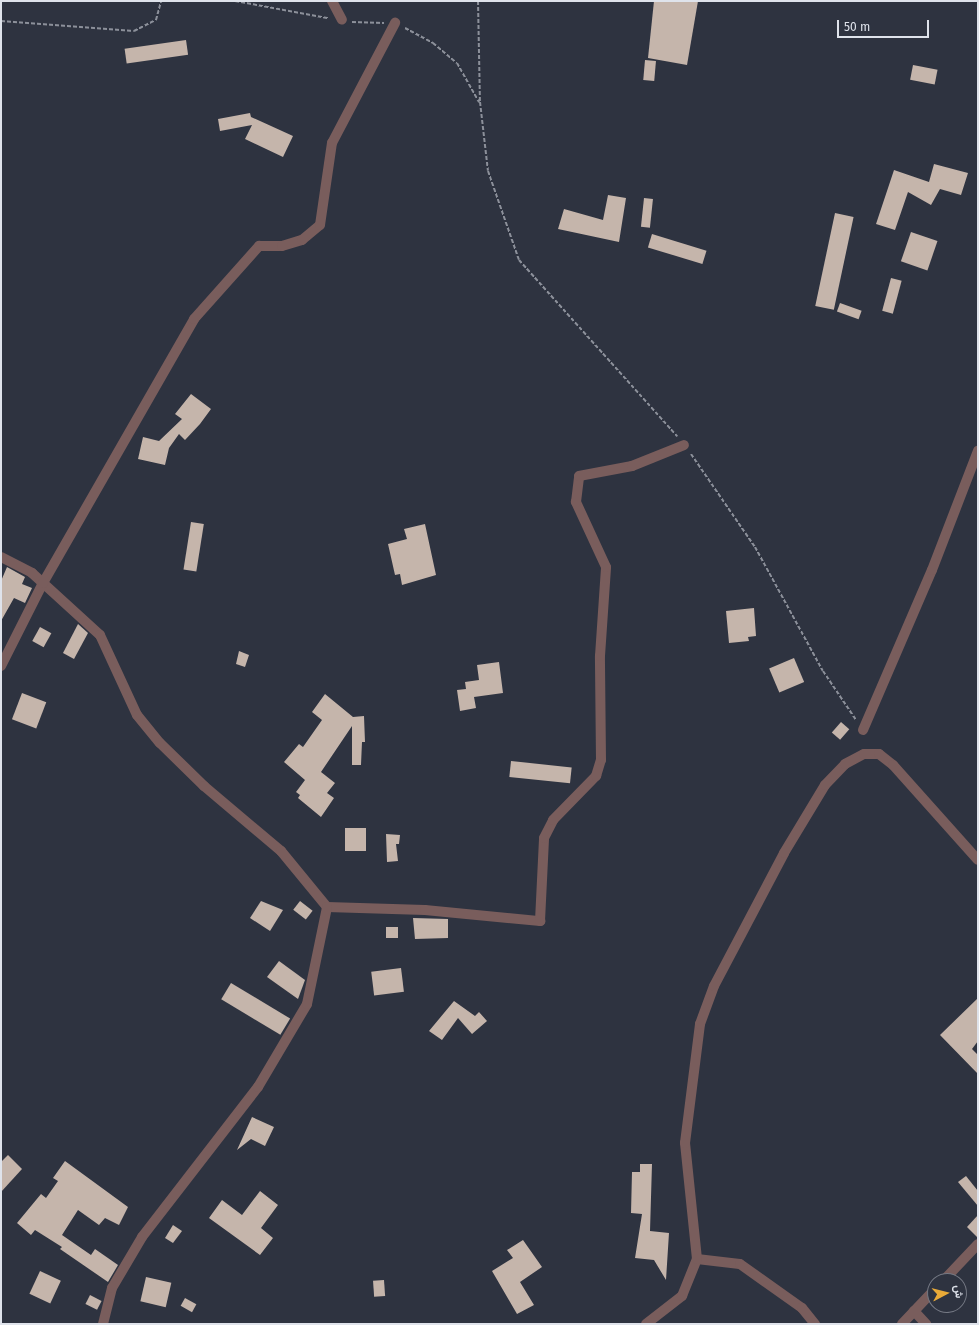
<!DOCTYPE html>
<meta charset="utf-8">
<style>
body{margin:0}
#map{position:relative;width:979px;height:1325px;overflow:hidden;background:#2e3340;font-family:"Fira Sans",Vazirmatn,sans-serif}
div>[style]{position:absolute}
.building>*{inset:0;background:#c5b5ab;transform-origin:0 0}
.path>*{height:2px;margin-top:-1px;transform-origin:0;background:repeating-linear-gradient(90deg,#8c909a 0 4px,transparent 0 6px)}
.minor>*{height:10px;margin:-5px;padding:0 5px;transform-origin:5px;border-radius:5px;background:#795d5c}
span{translate:-50% -50%;white-space:nowrap;text-align:center;line-height:1.15;-webkit-text-stroke:4px #2e3340;paint-order:stroke}
.frame{position:absolute;inset:0;border:2px solid #dfe3eb;pointer-events:none}
.north{position:absolute;left:927px;top:1273px;width:40px;height:40px;box-sizing:border-box;background:#2e3340;border:1px solid #757984;border-radius:50%;rotate:83deg;font-size:11px;font-weight:700;line-height:16px;text-align:center;color:#dfe3eb}
.north::after{content:'';display:block;margin:auto;width:14px;height:18px;background:#e9aa38;clip-path:polygon(50% 0,100% 100%,50% 72%,0 100%)}
.scale{position:absolute;left:837px;top:20px;width:92px;height:18px;box-sizing:border-box;border:2px solid #dfe3eb;border-top:0;padding-left:5px;font-size:12px;line-height:14px;white-space:nowrap;color:#dfe3eb;-webkit-text-stroke:3px #2e3340;paint-order:stroke}
</style>
<div id="map">
<div class="building">
<i style="clip-path:polygon(654px 1px,698px 1px,687px 65px,648px 58px)"></i>
<i style="left:186px;top:40px;width:15px;height:62px;rotate:82deg"></i>
<i style="left:645px;top:60px;width:11px;height:20px;rotate:5deg"></i>
<i style="left:913px;top:65px;width:25px;height:15px;rotate:11deg"></i>
<i style="clip-path:polygon(250px 113px,251px 117px,293px 136px,283px 157px,245px 139px,252px 125px,220px 131px,218px 119px)"></i>
<i style="clip-path:polygon(934px 164px,968px 173px,961px 195px,940px 189px,931px 205px,908px 192px,895px 230px,876px 224px,894px 170px,929px 182px)"></i>
<i style="clip-path:polygon(608px 195px,626px 198px,619px 242px,558px 229px,564px 209px,603px 220px)"></i>
<i style="left:644px;top:198px;width:9px;height:29px;rotate:6deg"></i>
<i style="left:835px;top:213px;width:19px;height:95px;rotate:12deg"></i>
<i style="left:911px;top:232px;width:28px;height:31px;rotate:19deg"></i>
<i style="left:652px;top:234px;width:57px;height:14px;rotate:17deg"></i>
<i style="left:891px;top:278px;width:11px;height:34px;rotate:15deg"></i>
<i style="left:840px;top:303px;width:23px;height:9px;rotate:20deg"></i>
<i style="clip-path:polygon(191px 394px,211px 409px,200px 424px,185px 440px,179px 434px,169px 448px,165px 465px,138px 459px,143px 437px,159px 441px,182px 419px,175px 414px)"></i>
<i style="left:191px;top:522px;width:13px;height:48px;rotate:9deg"></i>
<i style="clip-path:polygon(425px 524px,436px 575px,402px 585px,400px 574px,395px 575px,388px 544px,407px 539px,404px 529px)"></i>
<i style="clip-path:polygon(7px 567px,25px 577px,22px 584px,32px 588px,25px 603px,14px 598px,1px 621px,1px 581px)"></i>
<i style="clip-path:polygon(754px 608px,756px 636px,748px 637px,749px 641px,729px 643px,726px 611px)"></i>
<i style="clip-path:polygon(78px 624px,88px 633px,74px 659px,63px 653px)"></i>
<i style="left:40px;top:627px;width:13px;height:16px;rotate:29deg"></i>
<i style="clip-path:polygon(239px 651px,249px 655px,245px 667px,236px 664px)"></i>
<i style="left:794px;top:658px;width:26px;height:27px;rotate:67deg"></i>
<i style="clip-path:polygon(499px 662px,503px 693px,474px 697px,476px 708px,460px 711px,457px 690px,466px 689px,465px 682px,479px 680px,477px 665px)"></i>
<i style="left:22px;top:693px;width:26px;height:28px;rotate:21deg"></i>
<i style="clip-path:polygon(325px 694px,353px 717px,364px 716px,365px 742px,362px 742px,361px 765px,352px 765px,352px 726px,321px 772px,335px 783px,327px 793px,334px 798px,321px 817px,298px 798px,300px 795px,296px 792px,305px 780px,284px 762px,299px 744px,303px 747px,322px 720px,312px 712px)"></i>
<i style="left:841px;top:722px;width:11px;height:14px;rotate:41deg"></i>
<i style="left:511px;top:761px;width:61px;height:16px;rotate:6deg"></i>
<i style="left:345px;top:828px;width:21px;height:23px"></i>
<i style="clip-path:polygon(386px 834px,400px 835px,399px 844px,396px 844px,398px 861px,387px 862px)"></i>
<i style="clip-path:polygon(261px 901px,283px 910px,270px 931px,250px 918px)"></i>
<i style="left:300px;top:901px;width:16px;height:11px;rotate:38deg"></i>
<i style="clip-path:polygon(413px 918px,448px 919px,448px 938px,415px 939px)"></i>
<i style="left:386px;top:927px;width:12px;height:11px"></i>
<i style="clip-path:polygon(279px 961px,305px 980px,298px 999px,267px 977px)"></i>
<i style="left:401px;top:968px;width:24px;height:30px;rotate:83deg"></i>
<i style="left:231px;top:983px;width:69px;height:19px;rotate:31deg"></i>
<i style="clip-path:polygon(978px 998px,978px 1041px,972px 1049px,978px 1055px,978px 1074px,940px 1035px)"></i>
<i style="clip-path:polygon(454px 1001px,475px 1016px,479px 1012px,487px 1021px,472px 1034px,458px 1018px,442px 1040px,429px 1031px)"></i>
<i style="clip-path:polygon(252px 1117px,274px 1127px,265px 1146px,251px 1139px,237px 1150px)"></i>
<i style="clip-path:polygon(8px 1155px,22px 1169px,1px 1192px,1px 1162px)"></i>
<i style="clip-path:polygon(65px 1161px,128px 1207px,119px 1225px,105px 1218px,99px 1225px,78px 1210px,62px 1235px,91px 1255px,95px 1249px,118px 1265px,108px 1282px,60px 1249px,62px 1247px,35px 1230px,31px 1235px,17px 1223px,41px 1194px,46px 1198px,58px 1181px,53px 1178px)"></i>
<i style="clip-path:polygon(640px 1164px,652px 1164px,650px 1231px,669px 1233px,666px 1280px,654px 1260px,635px 1258px,642px 1214px,631px 1213px,632px 1172px,640px 1172px)"></i>
<i style="clip-path:polygon(966px 1176px,978px 1191px,978px 1206px,958px 1182px)"></i>
<i style="clip-path:polygon(260px 1191px,278px 1205px,261px 1228px,273px 1238px,260px 1255px,209px 1218px,222px 1200px,242px 1215px)"></i>
<i style="clip-path:polygon(978px 1215px,978px 1238px,967px 1227px)"></i>
<i style="clip-path:polygon(173px 1225px,182px 1231px,173px 1243px,165px 1238px)"></i>
<i style="clip-path:polygon(523px 1240px,542px 1267px,520px 1282px,534px 1305px,517px 1314px,492px 1271px,513px 1258px,507px 1250px)"></i>
<i style="left:40px;top:1271px;width:23px;height:25px;rotate:25deg"></i>
<i style="left:146px;top:1277px;width:26px;height:25px;rotate:13deg"></i>
<i style="left:384px;top:1280px;width:16px;height:11px;rotate:86deg"></i>
<i style="left:90px;top:1295px;width:13px;height:10px;rotate:27deg"></i>
<i style="left:185px;top:1298px;width:13px;height:9px;rotate:29deg"></i>
</div>
<div class="path">
<i style="left:235px;top:1px;width:95px;rotate:10.4deg"></i>
<i style="left:478px;top:1px;width:101px;rotate:88.9deg"></i>
<i style="left:480px;top:102px;width:69px;rotate:83.4deg"></i>
<i style="left:488px;top:171px;width:94px;rotate:70.8deg"></i>
<i style="left:519px;top:260px;width:237px;rotate:48.1deg"></i>
<i style="left:1px;top:21px;width:133px;rotate:4.3deg"></i>
<i style="left:134px;top:31px;width:25px;rotate:-27deg"></i>
<i style="left:156px;top:20px;width:20px;rotate:-75deg"></i>
<i style="left:352px;top:22px;width:32px;rotate:2deg"></i>
<i style="left:405px;top:28px;width:32px;rotate:28deg"></i>
<i style="left:433px;top:43px;width:31px;rotate:40deg"></i>
<i style="left:457px;top:63px;width:45px;rotate:60.6deg"></i>
<i style="left:691px;top:454px;width:113px;rotate:55.5deg"></i>
<i style="left:755px;top:547px;width:141px;rotate:61.3deg"></i>
<i style="left:823px;top:671px;width:59px;rotate:56deg"></i>
</div>
<div class="minor">
<i style="left:332px;top:1px;width:21px;rotate:62deg"></i>
<i style="left:1px;top:557px;width:35px;rotate:27deg"></i>
<i style="left:32px;top:573px;width:92px;rotate:42.4deg"></i>
<i style="left:100px;top:635px;width:88px;rotate:65.2deg"></i>
<i style="left:137px;top:715px;width:36px;rotate:51deg"></i>
<i style="left:160px;top:743px;width:62px;rotate:44.3deg"></i>
<i style="left:204px;top:786px;width:101px;rotate:40.2deg"></i>
<i style="left:281px;top:851px;width:72px;rotate:50.6deg"></i>
<i style="left:1px;top:666px;width:93px;rotate:-63.2deg"></i>
<i style="left:43px;top:583px;width:304px;rotate:-60.2deg"></i>
<i style="left:194px;top:319px;width:98px;rotate:-48.3deg"></i>
<i style="left:259px;top:246px;width:23px"></i>
<i style="left:282px;top:246px;width:21px;rotate:-17deg"></i>
<i style="left:302px;top:240px;width:23px;rotate:-40deg"></i>
<i style="left:320px;top:225px;width:83px;rotate:-81.7deg"></i>
<i style="left:332px;top:143px;width:136px;rotate:-62.3deg"></i>
<i style="left:863px;top:730px;width:174px;rotate:-66.7deg"></i>
<i style="left:932px;top:570px;width:128px;rotate:-68.9deg"></i>
<i style="left:327px;top:907px;width:98px;rotate:1.8deg"></i>
<i style="left:425px;top:910px;width:116px;rotate:5.5deg"></i>
<i style="left:540px;top:921px;width:83px;rotate:-87.2deg"></i>
<i style="left:544px;top:838px;width:20px;rotate:-63deg"></i>
<i style="left:553px;top:820px;width:62px;rotate:-45.7deg"></i>
<i style="left:596px;top:776px;width:17px;rotate:-73deg"></i>
<i style="left:601px;top:760px;width:104px;rotate:-90.6deg"></i>
<i style="left:600px;top:656px;width:89px;rotate:-86.1deg"></i>
<i style="left:606px;top:567px;width:72px;rotate:-114.8deg"></i>
<i style="left:576px;top:502px;width:26px;rotate:-83deg"></i>
<i style="left:579px;top:476px;width:54px;rotate:-10.7deg"></i>
<i style="left:632px;top:466px;width:56px;rotate:-22deg"></i>
<i style="left:697px;top:1259px;width:43px;rotate:6.6deg"></i>
<i style="left:740px;top:1264px;width:76px;rotate:35.4deg"></i>
<i style="left:802px;top:1308px;width:21px;rotate:51deg"></i>
<i style="left:943px;top:1281px;width:51px;rotate:-46.6deg"></i>
<i style="left:914px;top:1311px;width:18px;rotate:47deg"></i>
<i style="left:103px;top:1324px;width:37px;rotate:-76deg"></i>
<i style="left:112px;top:1288px;width:59px;rotate:-59.5deg"></i>
<i style="left:142px;top:1237px;width:190px;rotate:-52.3deg"></i>
<i style="left:258px;top:1087px;width:96px;rotate:-59.4deg"></i>
<i style="left:307px;top:1004px;width:99px;rotate:-78.3deg"></i>
<i style="left:646px;top:1324px;width:46px;rotate:-37.9deg"></i>
<i style="left:682px;top:1296px;width:40px;rotate:-68deg"></i>
<i style="left:697px;top:1259px;width:117px;rotate:-95.9deg"></i>
<i style="left:685px;top:1143px;width:120px;rotate:-82.8deg"></i>
<i style="left:700px;top:1024px;width:40px;rotate:-69.8deg"></i>
<i style="left:714px;top:986px;width:150px;rotate:-62.2deg"></i>
<i style="left:784px;top:853px;width:79px;rotate:-58.9deg"></i>
<i style="left:825px;top:785px;width:29px;rotate:-46deg"></i>
<i style="left:845px;top:764px;width:21px;rotate:-28deg"></i>
<i style="left:864px;top:754px;width:15px"></i>
<i style="left:879px;top:754px;width:18px;rotate:38deg"></i>
<i style="left:893px;top:765px;width:127px;rotate:48.2deg"></i>
<i style="left:902px;top:1324px;width:48px;rotate:-46.7deg"></i>
</div>
<div class="frame"></div>
<div class="north">ش</div>
<div class="scale">50 m</div>
</div>
